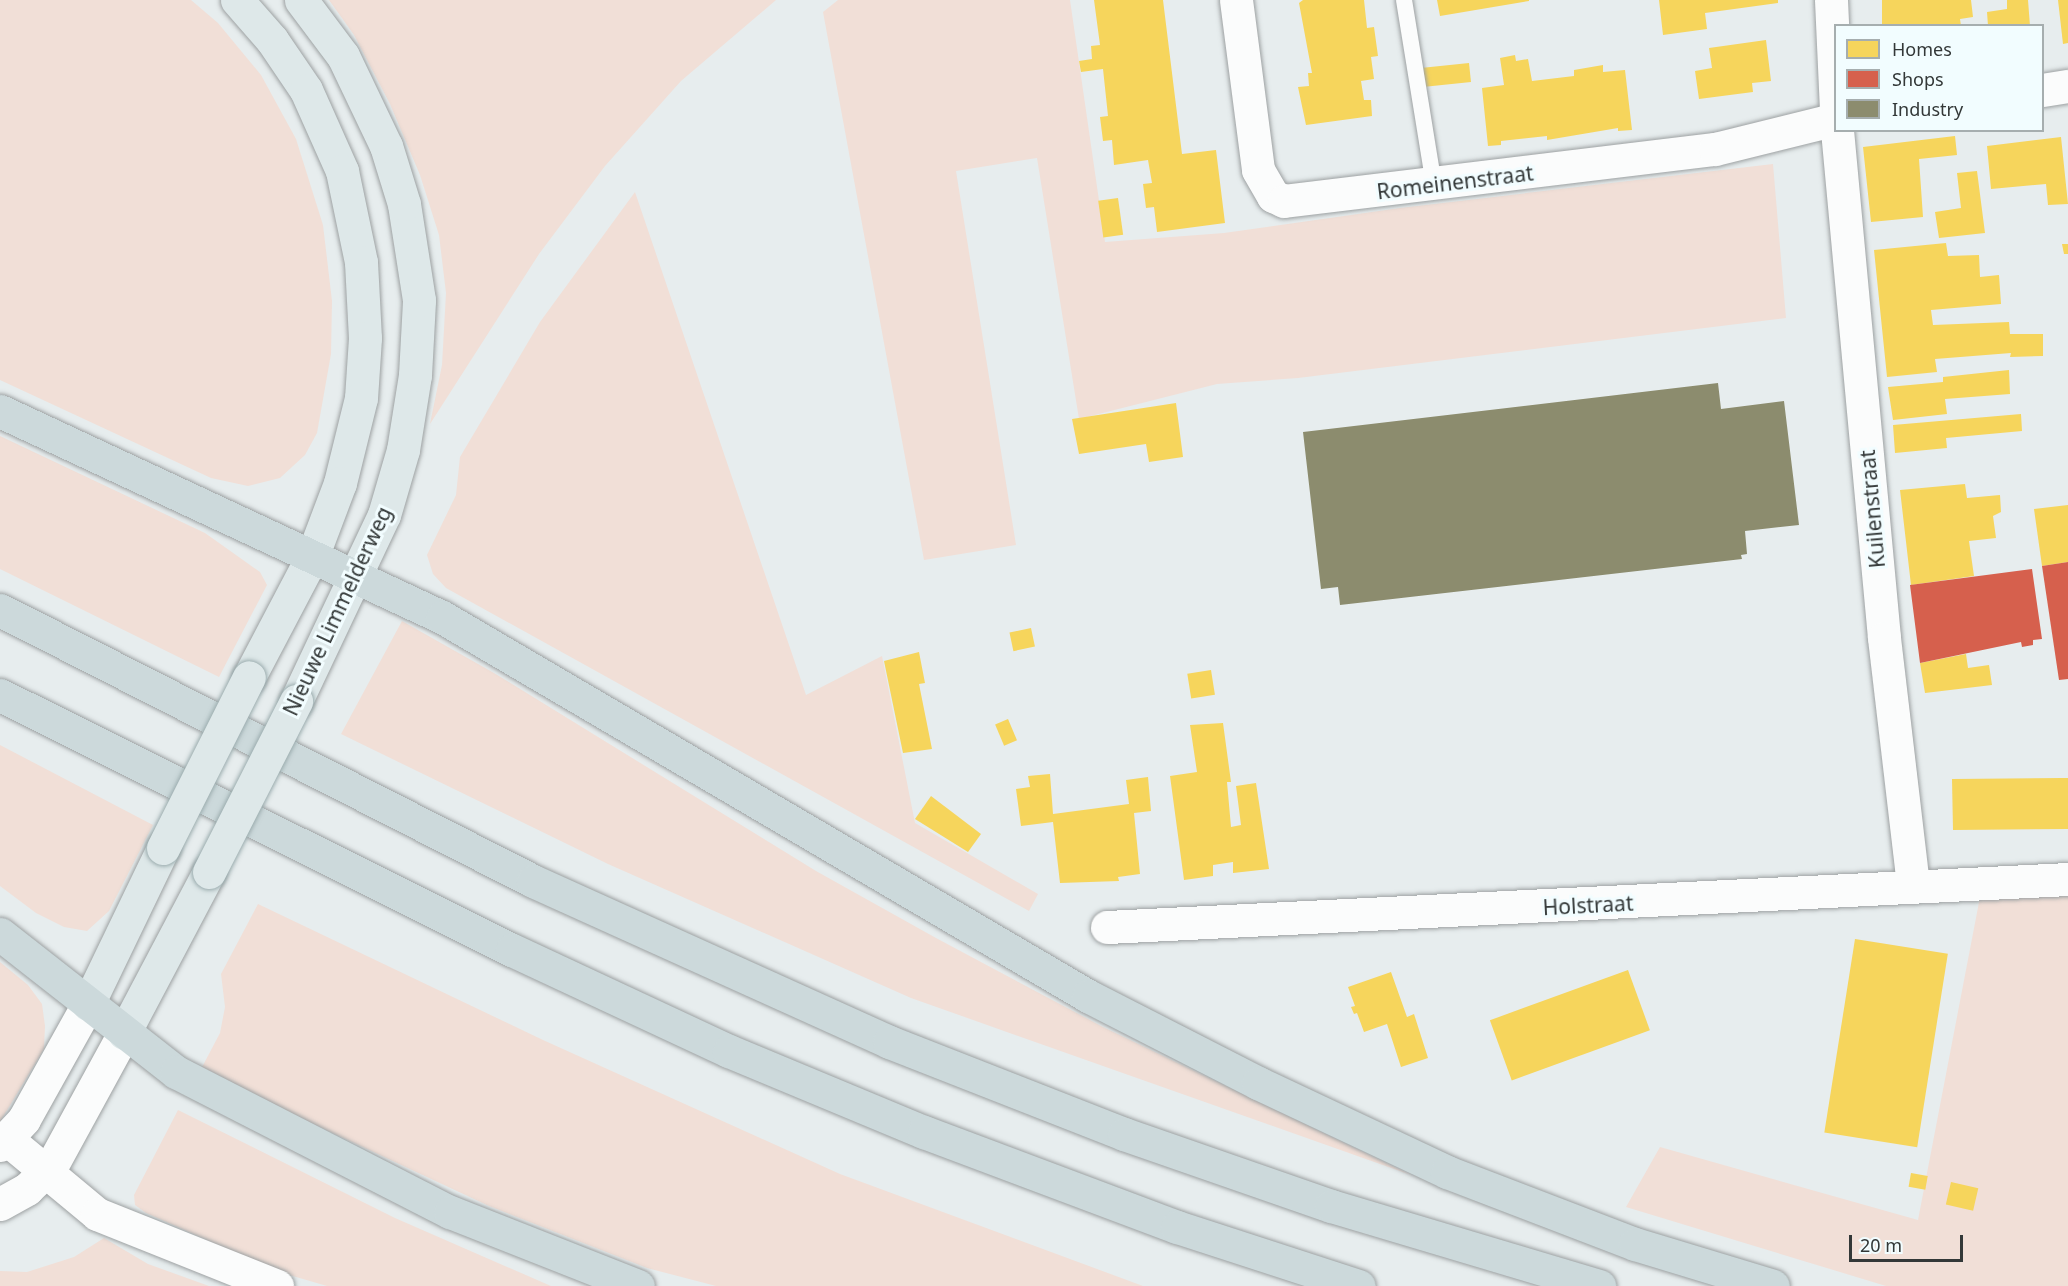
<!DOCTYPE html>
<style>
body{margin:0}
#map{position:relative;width:2068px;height:1286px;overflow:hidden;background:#e7edee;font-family:"Noto Sans",sans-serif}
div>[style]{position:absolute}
.green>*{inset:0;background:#f1dfd7}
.homes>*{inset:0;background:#f6d55c;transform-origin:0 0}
.shops>*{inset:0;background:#d6604d}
.industry>*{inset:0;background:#8c8c6e}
.roads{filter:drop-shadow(0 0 2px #9da1a2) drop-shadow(0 0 2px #9da1a2)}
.lane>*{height:16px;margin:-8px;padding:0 8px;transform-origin:8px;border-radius:8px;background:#fbfcfc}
.street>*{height:33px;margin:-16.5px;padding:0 16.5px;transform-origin:16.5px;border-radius:16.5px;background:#fbfcfc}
.secondary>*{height:33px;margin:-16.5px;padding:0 16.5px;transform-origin:16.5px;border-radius:16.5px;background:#fbfcfc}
.primary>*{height:33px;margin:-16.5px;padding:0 16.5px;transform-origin:16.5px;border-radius:16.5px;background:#dee8e9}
.highway>*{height:33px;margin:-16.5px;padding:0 16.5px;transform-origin:16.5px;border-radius:16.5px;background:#ccd9db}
.bridges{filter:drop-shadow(0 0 2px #9bacae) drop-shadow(0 0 2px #9bacae)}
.primary-bridge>*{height:33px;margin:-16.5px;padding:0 16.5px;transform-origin:16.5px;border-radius:16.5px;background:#dee8e9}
span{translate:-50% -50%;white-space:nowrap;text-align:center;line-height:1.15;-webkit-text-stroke:6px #f2fdff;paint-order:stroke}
.street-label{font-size:21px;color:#333838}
.legend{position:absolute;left:1834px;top:24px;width:210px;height:108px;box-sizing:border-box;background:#f2fdff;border:2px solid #a6aeaf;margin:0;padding:8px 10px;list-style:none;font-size:18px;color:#333838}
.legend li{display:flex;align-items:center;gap:12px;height:30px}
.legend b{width:30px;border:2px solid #a6aeaf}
.scale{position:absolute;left:1849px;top:1235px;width:114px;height:27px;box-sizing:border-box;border:3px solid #333838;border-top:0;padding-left:8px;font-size:18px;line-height:21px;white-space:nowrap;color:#333838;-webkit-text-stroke:4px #f2fdff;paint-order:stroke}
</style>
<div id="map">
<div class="green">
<i style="clip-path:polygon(0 0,191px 0,218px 23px,261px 75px,296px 139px,323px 225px,332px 301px,331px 354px,317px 433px,305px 455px,280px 478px,248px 486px,211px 478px,0 380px)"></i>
<i style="clip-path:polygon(329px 0,776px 0,681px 81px,605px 166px,539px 254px,430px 424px,442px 365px,446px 293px,439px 235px,420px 175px,390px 104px,354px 35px)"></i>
<i style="clip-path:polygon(838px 0,1070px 0,1105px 242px,1224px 233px,1400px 208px,1773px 164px,1786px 318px,1298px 378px,1217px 384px,1079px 419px,1037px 158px,956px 171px,1016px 545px,924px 560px,823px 12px)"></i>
<i style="clip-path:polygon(635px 192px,806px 695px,882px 656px,915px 823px,1038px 894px,1029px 911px,446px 588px,433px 574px,427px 555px,456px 495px,460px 457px,540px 322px)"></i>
<i style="clip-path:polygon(0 436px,205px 533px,260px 572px,267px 585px,219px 677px,0 569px)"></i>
<i style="clip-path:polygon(402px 621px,494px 673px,816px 871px,936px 938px,1103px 1027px,1411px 1175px,911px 998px,608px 864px,341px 734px)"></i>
<i style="clip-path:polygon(0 745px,153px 825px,109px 911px,87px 931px,64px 927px,36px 913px,0 886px)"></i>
<i style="clip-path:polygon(2068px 892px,2068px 1286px,1886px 1286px,1626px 1207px,1660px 1147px,1918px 1220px,1980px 897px)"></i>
<i style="clip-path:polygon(258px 904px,543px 1040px,840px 1174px,1143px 1286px,716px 1286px,647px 1268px,489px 1206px,200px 1071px,220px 1033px,225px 1007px,221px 974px)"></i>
<i style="clip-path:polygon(0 962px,28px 985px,42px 1004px,45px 1026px,44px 1049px,0 1122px)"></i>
<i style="clip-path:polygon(178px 1110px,395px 1218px,551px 1286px,327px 1286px,279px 1272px,146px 1213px,135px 1205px,134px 1195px)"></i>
<i style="clip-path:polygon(104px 1238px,148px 1264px,209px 1286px,0 1286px,0 1271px,27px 1272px,74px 1257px)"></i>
</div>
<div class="homes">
<i style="clip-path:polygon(1094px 0,1163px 0,1182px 154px,1216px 150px,1225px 223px,1157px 232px,1154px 207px,1146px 208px,1143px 184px,1152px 183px,1148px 160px,1114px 165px,1112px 140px,1103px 141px,1100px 117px,1108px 116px,1103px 69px,1081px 72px,1079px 61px,1092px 59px,1091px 46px,1100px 45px)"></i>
<i style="clip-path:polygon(1303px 0,1364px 0,1367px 28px,1374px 27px,1378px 56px,1371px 57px,1374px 79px,1361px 81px,1364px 100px,1371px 100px,1372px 116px,1306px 125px,1298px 87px,1309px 86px,1308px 73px,1312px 73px,1299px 3px)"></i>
<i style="clip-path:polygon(1437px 0,1529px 0,1529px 1px,1440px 16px)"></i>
<i style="clip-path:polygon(1659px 0,1778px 0,1778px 3px,1705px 13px,1707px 29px,1663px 35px)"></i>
<i style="clip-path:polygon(1882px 0,1971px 0,1973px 17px,1960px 19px,1961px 26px,1882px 26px)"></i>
<i style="clip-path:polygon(2007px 0,2028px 0,2030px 26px,1988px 26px,1987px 12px,2007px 9px)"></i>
<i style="clip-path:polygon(2058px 0,2068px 0,2068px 43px,2063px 44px)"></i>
<i style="clip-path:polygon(1766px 40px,1771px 81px,1752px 83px,1753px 92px,1699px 99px,1695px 71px,1712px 68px,1709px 48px)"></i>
<i style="clip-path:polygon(1515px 55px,1516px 61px,1528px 59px,1532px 81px,1574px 76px,1574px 70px,1603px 65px,1603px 72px,1625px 70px,1632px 130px,1618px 131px,1618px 128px,1547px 140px,1547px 136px,1501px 141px,1501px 145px,1488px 146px,1482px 88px,1504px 85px,1500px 58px)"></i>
<i style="left:1469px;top:63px;width:19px;height:46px;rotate:84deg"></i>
<i style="clip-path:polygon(1955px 136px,1957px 155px,1919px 159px,1923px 217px,1871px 222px,1863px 147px)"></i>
<i style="clip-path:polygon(2061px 137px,2068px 204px,2048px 205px,2046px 184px,1991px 189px,1987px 146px)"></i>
<i style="clip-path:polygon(1977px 171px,1985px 233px,1939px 238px,1935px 212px,1961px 208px,1957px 173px)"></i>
<i style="left:1118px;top:198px;width:37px;height:20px;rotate:82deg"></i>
<i style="clip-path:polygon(1946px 243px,1948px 256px,1979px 255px,1980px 277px,1999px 275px,2001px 304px,1931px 310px,1933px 325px,2009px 322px,2010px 334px,2043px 334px,2043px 356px,2010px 357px,2011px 353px,1935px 359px,1937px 372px,1887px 377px,1874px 250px)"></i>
<i style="clip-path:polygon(2062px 244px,2068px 244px,2068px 254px,2064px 254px)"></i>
<i style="clip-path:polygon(2009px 370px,2010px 394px,1945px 399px,1947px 414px,1893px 420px,1888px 387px,1943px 382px,1943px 377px)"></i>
<i style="clip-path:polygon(1176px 403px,1183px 457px,1149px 462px,1146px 444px,1079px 454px,1072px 419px)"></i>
<i style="clip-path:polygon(2021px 414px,2022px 431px,1946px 438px,1947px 448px,1895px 453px,1893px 425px)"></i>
<i style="clip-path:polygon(1965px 484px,1967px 498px,2000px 495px,2001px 512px,1993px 516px,1996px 538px,1969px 541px,1974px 576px,1911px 585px,1900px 490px)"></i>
<i style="clip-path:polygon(2068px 505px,2068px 562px,2042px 566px,2034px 509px)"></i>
<i style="left:1031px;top:628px;width:19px;height:22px;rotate:78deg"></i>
<i style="clip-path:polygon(919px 652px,925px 683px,919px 684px,932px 749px,903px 753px,884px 661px)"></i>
<i style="clip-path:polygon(1966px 654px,1968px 668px,1989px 665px,1992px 685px,1925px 693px,1920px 663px)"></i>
<i style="left:1211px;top:670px;width:25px;height:24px;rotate:81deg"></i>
<i style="left:1008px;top:719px;width:23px;height:14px;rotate:67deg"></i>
<i style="clip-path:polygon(1223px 723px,1231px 782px,1227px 782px,1231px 827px,1241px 825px,1236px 786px,1256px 783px,1269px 869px,1233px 873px,1233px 862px,1213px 865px,1213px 876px,1184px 880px,1170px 776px,1197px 772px,1190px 725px)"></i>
<i style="clip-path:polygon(1050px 774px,1053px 814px,1129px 804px,1126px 780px,1148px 777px,1151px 811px,1134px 813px,1140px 874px,1118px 877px,1119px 881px,1060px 883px,1053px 822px,1021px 826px,1016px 789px,1030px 787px,1028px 776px)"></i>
<i style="clip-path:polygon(2062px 778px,2068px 778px,2068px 829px,1953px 830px,1952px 779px)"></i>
<i style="clip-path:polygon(931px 796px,981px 834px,968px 852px,915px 819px)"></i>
<i style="left:1855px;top:939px;width:94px;height:196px;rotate:9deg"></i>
<i style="left:1628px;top:970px;width:64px;height:147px;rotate:70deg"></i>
<i style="clip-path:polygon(1391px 972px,1407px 1017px,1414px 1014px,1428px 1058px,1401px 1067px,1387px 1024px,1364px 1032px,1357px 1013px,1354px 1014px,1351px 1007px,1355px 1006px,1348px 987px)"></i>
<i style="left:1911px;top:1173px;width:17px;height:14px;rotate:10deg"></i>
<i style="left:1951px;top:1182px;width:28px;height:23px;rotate:13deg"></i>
</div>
<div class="shops">
<i style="clip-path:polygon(2068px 562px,2068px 679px,2059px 680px,2042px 566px)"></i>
<i style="clip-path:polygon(2032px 569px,2042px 639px,2033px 640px,2033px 645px,2022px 647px,2021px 642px,1920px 663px,1910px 585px)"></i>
</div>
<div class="industry">
<i style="clip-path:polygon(1718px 383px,1721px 409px,1784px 401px,1799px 525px,1745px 531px,1747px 554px,1741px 555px,1742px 559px,1340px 605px,1338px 587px,1321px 589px,1303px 432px)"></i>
</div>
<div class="roads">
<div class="lane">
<i style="left:1404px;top:0;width:187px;rotate:80.8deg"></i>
</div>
<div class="street">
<i style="left:1236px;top:0;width:171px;rotate:82.6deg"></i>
<i style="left:1258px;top:170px;width:30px;rotate:60deg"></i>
<i style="left:1273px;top:196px;width:12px;rotate:24deg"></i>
<i style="left:1284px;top:201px;width:434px;rotate:-6.9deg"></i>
<i style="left:1715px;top:149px;width:125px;rotate:-13.9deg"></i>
<i style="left:1831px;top:0;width:112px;rotate:87.4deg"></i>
<i style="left:2042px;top:90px;width:26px;rotate:-9deg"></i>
<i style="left:1837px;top:130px;width:510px;rotate:84.71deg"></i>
<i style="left:1884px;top:638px;width:250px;rotate:83.3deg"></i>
<i style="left:1107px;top:927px;width:962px;rotate:-2.86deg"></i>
<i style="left:8px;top:1140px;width:116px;rotate:39.7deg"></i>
<i style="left:97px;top:1214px;width:194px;rotate:21.8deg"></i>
</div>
<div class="secondary">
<i style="left:0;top:1145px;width:35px;rotate:-47deg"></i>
<i style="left:24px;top:1119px;width:132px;rotate:-60.9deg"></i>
<i style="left:0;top:1204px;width:31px;rotate:-29deg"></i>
<i style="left:27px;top:1189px;width:35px;rotate:-44deg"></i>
<i style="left:52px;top:1165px;width:150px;rotate:-61.4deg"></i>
</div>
<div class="primary">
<i style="left:237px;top:0;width:53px;rotate:48.8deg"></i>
<i style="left:272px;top:40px;width:60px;rotate:55.8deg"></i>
<i style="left:306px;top:90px;width:89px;rotate:66deg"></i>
<i style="left:342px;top:171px;width:93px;rotate:78.2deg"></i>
<i style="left:361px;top:262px;width:76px;rotate:87deg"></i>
<i style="left:365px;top:338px;width:60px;rotate:93.8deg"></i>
<i style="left:361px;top:398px;width:88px;rotate:103.9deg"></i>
<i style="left:340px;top:483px;width:79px;rotate:110.7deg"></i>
<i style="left:312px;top:557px;width:136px;rotate:117.7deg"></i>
<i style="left:296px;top:701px;width:206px;rotate:-64.7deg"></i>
<i style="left:384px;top:515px;width:68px;rotate:-73.7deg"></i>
<i style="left:403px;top:450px;width:76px;rotate:-80.9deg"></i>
<i style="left:415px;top:375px;width:75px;rotate:-86.9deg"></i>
<i style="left:419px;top:300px;width:97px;rotate:-98.9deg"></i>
<i style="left:404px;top:204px;width:61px;rotate:-107.2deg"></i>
<i style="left:386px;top:146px;width:100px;rotate:-115.5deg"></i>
<i style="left:343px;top:56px;width:70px;rotate:-126.9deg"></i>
<i style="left:88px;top:1004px;width:173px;rotate:-64.3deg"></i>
<i style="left:124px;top:1033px;width:182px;rotate:-62.2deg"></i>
</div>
<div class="highway">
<i style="left:0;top:411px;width:488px;rotate:25deg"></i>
<i style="left:442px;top:617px;width:749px;rotate:30.4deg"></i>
<i style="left:1088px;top:996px;width:191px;rotate:27.1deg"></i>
<i style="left:1258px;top:1083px;width:209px;rotate:25.2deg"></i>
<i style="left:1447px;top:1172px;width:201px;rotate:21deg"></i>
<i style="left:1635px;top:1244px;width:144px;rotate:16.9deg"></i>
<i style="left:0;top:610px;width:598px;rotate:26.95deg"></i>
<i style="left:533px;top:881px;width:391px;rotate:24.3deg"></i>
<i style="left:889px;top:1042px;width:252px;rotate:21.4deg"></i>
<i style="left:1124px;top:1134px;width:219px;rotate:19.2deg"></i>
<i style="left:1331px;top:1206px;width:280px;rotate:16.6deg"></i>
<i style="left:0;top:695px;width:572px;rotate:26.48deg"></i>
<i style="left:512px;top:950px;width:239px;rotate:25deg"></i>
<i style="left:729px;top:1051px;width:211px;rotate:22.6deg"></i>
<i style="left:924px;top:1132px;width:270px;rotate:20.6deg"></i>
<i style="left:1177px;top:1227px;width:191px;rotate:18deg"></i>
<i style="left:0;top:934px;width:224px;rotate:38.1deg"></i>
<i style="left:176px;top:1072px;width:308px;rotate:27.1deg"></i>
<i style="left:450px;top:1212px;width:202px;rotate:21.5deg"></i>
</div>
</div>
<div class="bridges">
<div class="primary-bridge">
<i style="left:163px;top:848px;width:191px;rotate:-63.3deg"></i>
<i style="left:209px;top:872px;width:192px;rotate:-63deg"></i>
</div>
</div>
<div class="street-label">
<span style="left:1455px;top:182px;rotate:-7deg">Romeinenstraat</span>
<span style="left:1872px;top:509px;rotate:-95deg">Kuilenstraat</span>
<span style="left:337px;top:611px;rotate:-65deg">Nieuwe Limmelderweg</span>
<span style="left:1588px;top:905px;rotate:-3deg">Holstraat</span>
</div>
<ul class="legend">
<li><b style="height:16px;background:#f6d55c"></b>Homes</li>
<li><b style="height:16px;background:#d6604d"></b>Shops</li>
<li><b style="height:16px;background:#8c8c6e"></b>Industry</li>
</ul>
<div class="scale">20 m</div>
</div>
